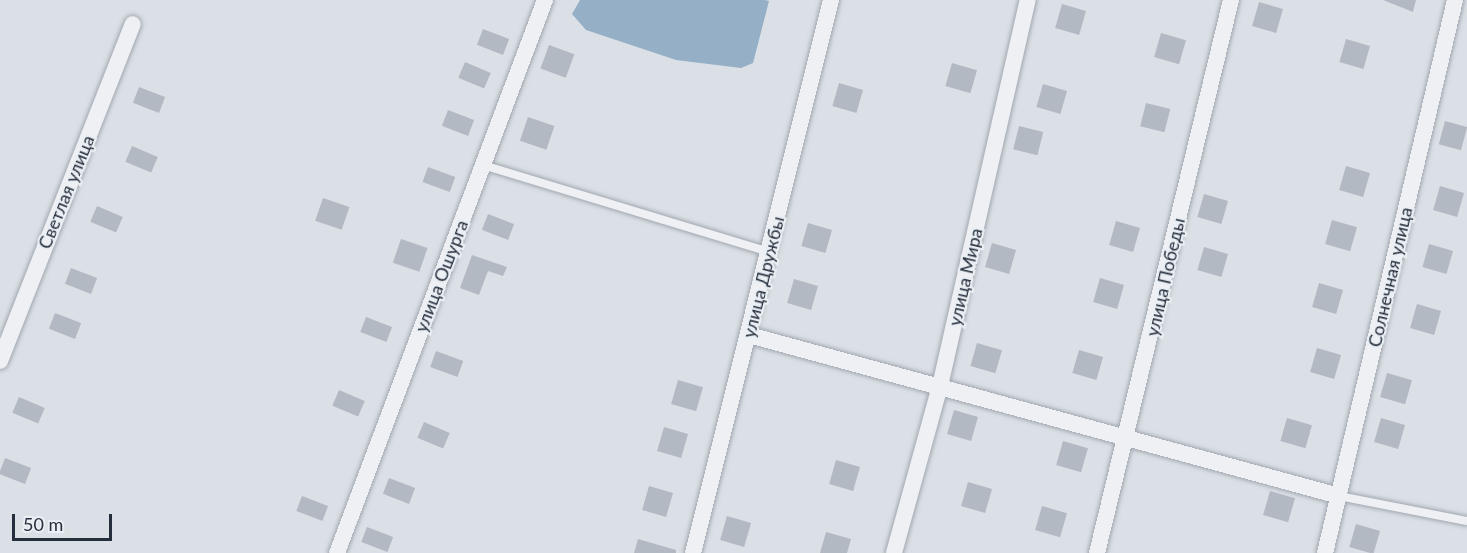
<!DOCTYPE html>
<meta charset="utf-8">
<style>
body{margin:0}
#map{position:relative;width:1467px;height:553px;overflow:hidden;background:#dbe0e6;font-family:Lato,sans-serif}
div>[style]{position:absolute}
.water>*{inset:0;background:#95afc7}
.building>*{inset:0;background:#b3b9c3;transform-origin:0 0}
.roads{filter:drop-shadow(0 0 2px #a1a7b0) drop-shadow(0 0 2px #a1a7b0)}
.service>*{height:8px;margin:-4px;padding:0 4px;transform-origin:4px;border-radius:4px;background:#eef0f4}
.minor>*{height:16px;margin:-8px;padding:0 8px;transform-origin:8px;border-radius:8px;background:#eef0f4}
span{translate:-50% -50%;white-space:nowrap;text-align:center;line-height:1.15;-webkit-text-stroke:4.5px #eaeff4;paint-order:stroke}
.street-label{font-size:18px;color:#252e3c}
.scale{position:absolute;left:12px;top:514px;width:100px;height:27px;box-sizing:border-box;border:3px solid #252e3c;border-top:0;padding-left:8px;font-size:18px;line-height:21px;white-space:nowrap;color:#252e3c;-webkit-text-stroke:4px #eaeff4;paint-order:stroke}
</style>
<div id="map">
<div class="water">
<i style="clip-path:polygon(580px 0,765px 0,769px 1px,753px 63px,741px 68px,676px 60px,586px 30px,572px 14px)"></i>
</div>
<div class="building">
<i style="clip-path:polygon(1383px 0,1416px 0,1413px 12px)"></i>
<i style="left:1259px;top:2px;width:25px;height:25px;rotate:16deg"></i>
<i style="left:1062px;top:4px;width:25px;height:25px;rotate:16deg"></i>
<i style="left:483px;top:29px;width:28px;height:17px;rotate:21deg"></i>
<i style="left:1161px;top:33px;width:26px;height:25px;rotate:16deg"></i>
<i style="left:1346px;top:39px;width:25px;height:24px;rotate:16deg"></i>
<i style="left:549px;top:45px;width:27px;height:25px;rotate:20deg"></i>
<i style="left:465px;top:62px;width:28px;height:17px;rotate:23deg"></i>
<i style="left:952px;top:63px;width:26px;height:24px;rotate:16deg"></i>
<i style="left:839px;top:83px;width:25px;height:24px;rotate:16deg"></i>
<i style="left:1043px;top:84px;width:25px;height:24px;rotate:16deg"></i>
<i style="left:139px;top:87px;width:28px;height:17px;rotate:21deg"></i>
<i style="left:1146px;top:103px;width:25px;height:24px;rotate:14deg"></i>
<i style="left:448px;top:110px;width:28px;height:17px;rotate:21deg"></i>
<i style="left:528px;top:117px;width:28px;height:25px;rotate:19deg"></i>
<i style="left:1445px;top:121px;width:23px;height:24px;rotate:15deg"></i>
<i style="left:1019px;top:126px;width:25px;height:24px;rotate:14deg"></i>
<i style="left:132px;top:146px;width:28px;height:17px;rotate:23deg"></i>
<i style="left:1346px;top:166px;width:25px;height:25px;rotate:16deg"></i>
<i style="left:428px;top:167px;width:29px;height:16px;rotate:20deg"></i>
<i style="left:1440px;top:186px;width:25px;height:25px;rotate:16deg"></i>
<i style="left:1204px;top:194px;width:25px;height:24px;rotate:16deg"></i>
<i style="left:323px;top:198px;width:28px;height:24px;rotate:19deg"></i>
<i style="left:97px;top:206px;width:28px;height:17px;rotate:23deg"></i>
<i style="left:488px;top:214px;width:28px;height:17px;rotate:21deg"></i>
<i style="left:1332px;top:220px;width:26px;height:25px;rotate:16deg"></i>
<i style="left:1116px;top:221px;width:25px;height:25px;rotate:16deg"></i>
<i style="left:808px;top:223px;width:25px;height:24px;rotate:16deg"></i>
<i style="left:401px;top:239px;width:28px;height:25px;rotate:19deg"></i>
<i style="left:992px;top:243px;width:25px;height:25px;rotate:16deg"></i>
<i style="left:1429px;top:244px;width:25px;height:24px;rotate:16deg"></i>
<i style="left:1204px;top:247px;width:25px;height:24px;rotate:16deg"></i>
<i style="clip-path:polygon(472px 255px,507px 267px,503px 276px,488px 271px,479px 295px,460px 288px)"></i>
<i style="left:71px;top:268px;width:28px;height:17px;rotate:21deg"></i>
<i style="left:1100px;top:278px;width:25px;height:25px;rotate:16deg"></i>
<i style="left:794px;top:279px;width:25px;height:25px;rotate:16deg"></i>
<i style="left:1319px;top:283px;width:25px;height:25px;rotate:16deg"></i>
<i style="left:1417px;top:304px;width:25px;height:25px;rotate:16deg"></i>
<i style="left:55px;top:313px;width:28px;height:17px;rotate:21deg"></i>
<i style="left:366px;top:317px;width:28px;height:16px;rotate:21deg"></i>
<i style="left:977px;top:343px;width:26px;height:24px;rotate:16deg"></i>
<i style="left:1317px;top:348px;width:25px;height:25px;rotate:16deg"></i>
<i style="left:1079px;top:350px;width:25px;height:24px;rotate:16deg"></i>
<i style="left:436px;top:351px;width:29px;height:17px;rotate:20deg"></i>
<i style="left:1387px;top:373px;width:26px;height:25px;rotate:16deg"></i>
<i style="left:678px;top:380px;width:26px;height:25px;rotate:16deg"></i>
<i style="left:339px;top:390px;width:28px;height:17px;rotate:23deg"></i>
<i style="left:19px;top:397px;width:28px;height:17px;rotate:23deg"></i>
<i style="left:954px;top:410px;width:25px;height:25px;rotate:16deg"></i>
<i style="left:1287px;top:418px;width:26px;height:24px;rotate:16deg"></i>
<i style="left:1381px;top:418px;width:25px;height:25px;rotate:16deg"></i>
<i style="left:424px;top:422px;width:28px;height:17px;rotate:23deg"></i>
<i style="left:664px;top:427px;width:25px;height:25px;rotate:16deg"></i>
<i style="left:1063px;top:441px;width:26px;height:25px;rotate:16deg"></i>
<i style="left:5px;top:458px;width:28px;height:17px;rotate:21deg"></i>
<i style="left:836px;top:460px;width:25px;height:25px;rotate:16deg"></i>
<i style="left:389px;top:478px;width:28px;height:17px;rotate:21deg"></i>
<i style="left:968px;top:482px;width:25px;height:25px;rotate:16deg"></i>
<i style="left:649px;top:486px;width:25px;height:25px;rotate:16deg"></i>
<i style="left:1270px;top:491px;width:26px;height:25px;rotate:16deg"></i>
<i style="left:302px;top:496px;width:28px;height:16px;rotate:21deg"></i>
<i style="left:1042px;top:506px;width:26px;height:25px;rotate:16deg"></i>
<i style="left:727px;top:516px;width:25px;height:25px;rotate:16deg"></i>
<i style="left:1356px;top:524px;width:25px;height:24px;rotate:16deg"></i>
<i style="left:367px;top:527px;width:28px;height:16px;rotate:21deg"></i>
<i style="clip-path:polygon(826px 532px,851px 539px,847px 553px,820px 553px)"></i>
<i style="clip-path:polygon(638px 539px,676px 550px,676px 553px,634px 553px)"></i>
</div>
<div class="roads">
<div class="service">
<i style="left:483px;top:165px;width:299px;rotate:16.9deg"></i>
<i style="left:1339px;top:496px;width:130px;rotate:11.1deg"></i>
</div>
<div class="minor">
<i style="left:749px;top:335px;width:612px;rotate:15.26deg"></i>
<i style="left:0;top:361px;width:362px;rotate:-68.5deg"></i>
<i style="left:337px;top:553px;width:591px;rotate:-69.39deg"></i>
<i style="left:693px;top:553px;width:570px;rotate:-75.99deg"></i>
<i style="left:894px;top:553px;width:173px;rotate:-74.6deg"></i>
<i style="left:940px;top:386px;width:396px;rotate:-77.2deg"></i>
<i style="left:1097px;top:553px;width:569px;rotate:-76.38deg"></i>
<i style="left:1325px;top:553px;width:568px;rotate:-76.77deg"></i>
</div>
</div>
<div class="street-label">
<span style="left:66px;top:192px;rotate:-68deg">Светлая улица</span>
<span style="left:441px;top:276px;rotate:-69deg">улица Ошурга</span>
<span style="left:763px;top:277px;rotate:-76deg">улица Дружбы</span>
<span style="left:965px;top:277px;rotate:-77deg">улица Мира</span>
<span style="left:1165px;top:277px;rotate:-77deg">улица Победы</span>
<span style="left:1390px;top:277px;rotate:-77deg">Солнечная улица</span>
</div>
<div class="scale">50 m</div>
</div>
